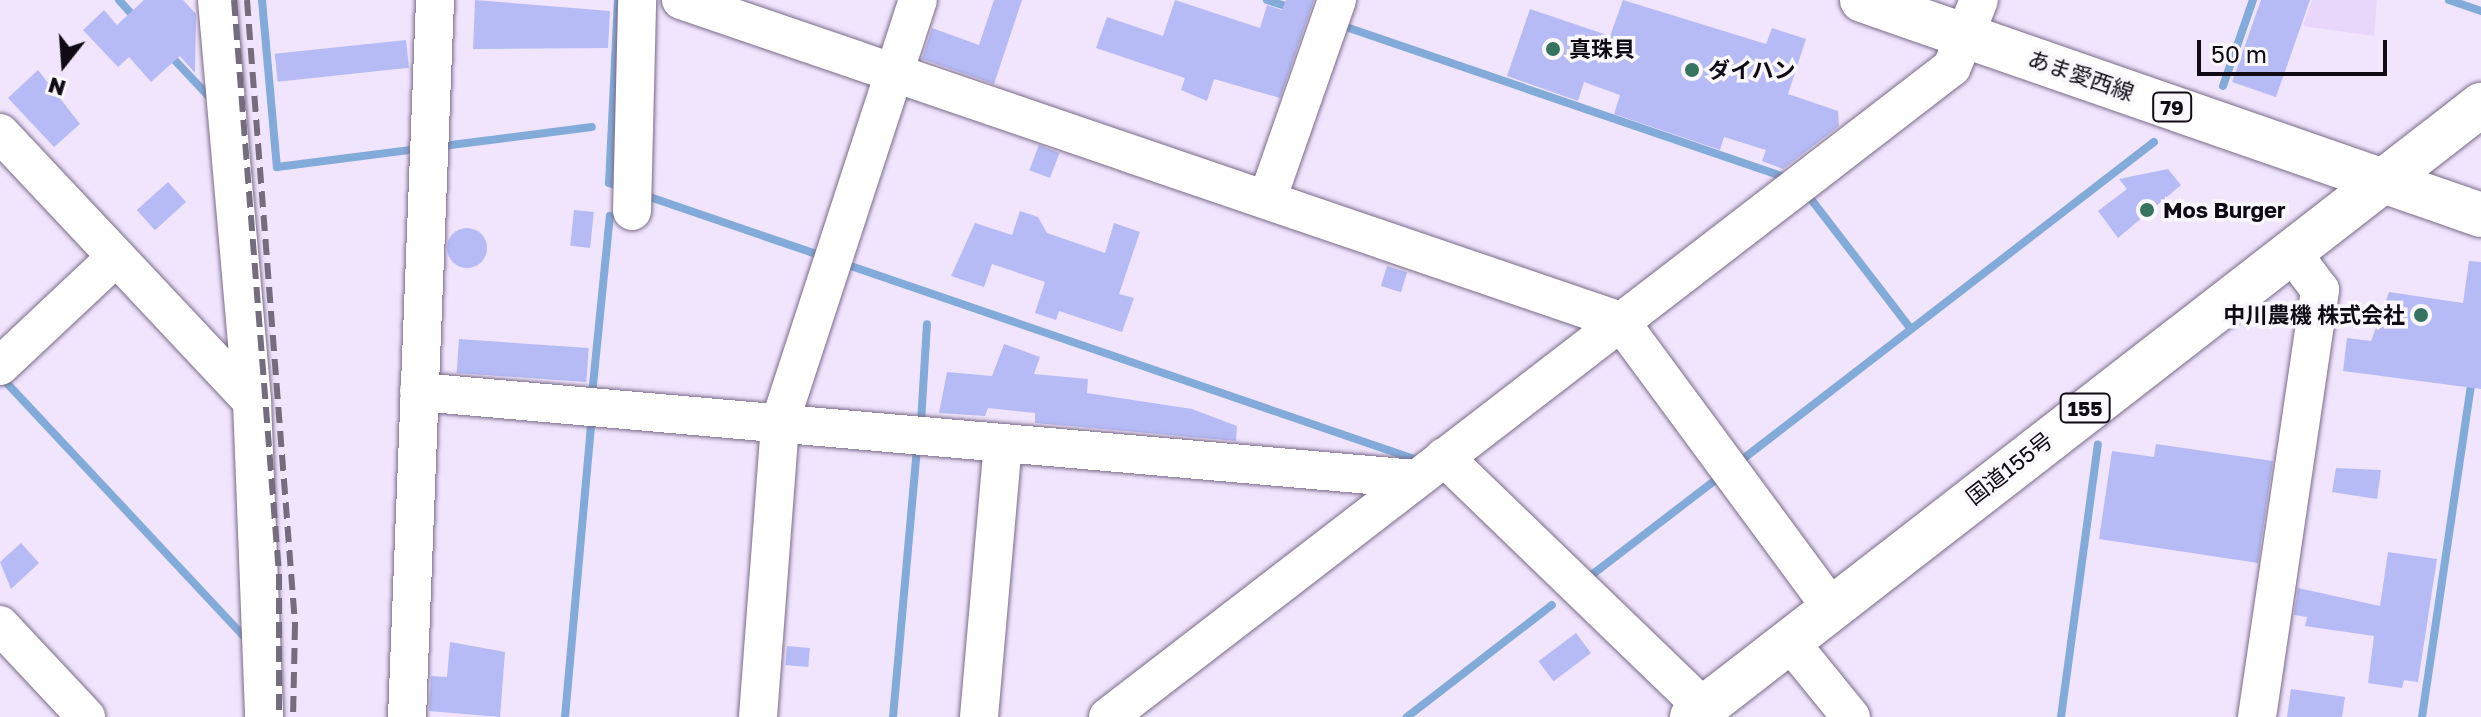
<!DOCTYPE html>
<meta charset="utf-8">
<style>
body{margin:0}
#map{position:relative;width:2481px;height:717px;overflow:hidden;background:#f1e5fe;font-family:"Golos Text","Noto Sans JP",sans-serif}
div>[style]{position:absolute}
.built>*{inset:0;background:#e9d6fb}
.stream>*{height:8px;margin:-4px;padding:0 4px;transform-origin:4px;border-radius:4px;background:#83abda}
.building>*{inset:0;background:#b6bbf5;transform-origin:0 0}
.round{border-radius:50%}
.roads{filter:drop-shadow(0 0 2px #796b86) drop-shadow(0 0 2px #796b86)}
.minor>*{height:38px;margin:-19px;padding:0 19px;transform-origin:19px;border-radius:19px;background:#fff}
.major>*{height:44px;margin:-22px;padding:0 22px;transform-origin:22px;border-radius:22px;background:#fff}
.highway>*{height:44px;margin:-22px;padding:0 22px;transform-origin:22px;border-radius:22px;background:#fff}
.rail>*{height:6px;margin-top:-3px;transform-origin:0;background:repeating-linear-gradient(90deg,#756c7d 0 16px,transparent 0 24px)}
.dots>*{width:22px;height:22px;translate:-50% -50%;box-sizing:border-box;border:4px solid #faf7fd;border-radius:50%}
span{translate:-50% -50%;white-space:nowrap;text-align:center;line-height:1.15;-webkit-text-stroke:7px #faf7fd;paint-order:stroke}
.shield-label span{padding:2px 6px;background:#faf7fd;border:2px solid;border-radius:6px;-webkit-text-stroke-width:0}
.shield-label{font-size:20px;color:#100a14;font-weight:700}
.poi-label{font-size:22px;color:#100a14;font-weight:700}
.left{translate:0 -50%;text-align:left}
.right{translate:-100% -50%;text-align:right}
.street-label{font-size:22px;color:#100a14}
.north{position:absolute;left:24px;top:24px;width:80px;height:80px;-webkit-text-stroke:6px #faf7fd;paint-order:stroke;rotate:197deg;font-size:22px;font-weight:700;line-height:32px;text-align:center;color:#100a14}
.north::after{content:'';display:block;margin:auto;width:28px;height:36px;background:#100a14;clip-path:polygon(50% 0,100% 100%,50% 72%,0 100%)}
.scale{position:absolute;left:2197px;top:40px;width:190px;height:36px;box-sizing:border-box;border:4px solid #100a14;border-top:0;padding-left:10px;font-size:24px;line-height:28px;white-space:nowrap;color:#100a14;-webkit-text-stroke:6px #faf7fd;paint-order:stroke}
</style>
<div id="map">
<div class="built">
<i style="clip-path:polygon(2312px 0,2377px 0,2374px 36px,2303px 26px)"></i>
</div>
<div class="stream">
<i style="left:119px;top:0;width:27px;rotate:48deg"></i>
<i style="left:262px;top:0;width:168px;rotate:84.9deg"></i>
<i style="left:277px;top:167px;width:133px;rotate:-7.3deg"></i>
<i style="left:618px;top:0;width:183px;rotate:92.8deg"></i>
<i style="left:609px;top:183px;width:13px;rotate:18deg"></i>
<i style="left:1267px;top:0;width:26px;rotate:18deg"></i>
<i style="left:2449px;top:0;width:34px;rotate:19deg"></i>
<i style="left:1349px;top:28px;width:464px;rotate:18.9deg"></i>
<i style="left:168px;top:53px;width:67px;rotate:46.8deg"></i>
<i style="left:2223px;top:86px;width:91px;rotate:-70.8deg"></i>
<i style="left:443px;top:146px;width:150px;rotate:-7.3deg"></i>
<i style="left:641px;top:194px;width:194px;rotate:18.9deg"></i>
<i style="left:1807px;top:194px;width:170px;rotate:52.4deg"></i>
<i style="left:842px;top:263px;width:614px;rotate:18.91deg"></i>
<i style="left:3px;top:379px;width:359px;rotate:46.9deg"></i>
<i style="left:592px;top:395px;width:180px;rotate:-84.3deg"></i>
<i style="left:921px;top:422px;width:98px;rotate:-86.5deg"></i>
<i style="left:1739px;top:462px;width:524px;rotate:-37.64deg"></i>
<i style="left:1589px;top:577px;width:169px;rotate:-37.5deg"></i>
<i style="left:565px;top:717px;width:302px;rotate:-84.9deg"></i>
<i style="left:893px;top:717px;width:271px;rotate:-84.9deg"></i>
<i style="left:1407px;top:717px;width:183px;rotate:-37.7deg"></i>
<i style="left:2061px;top:717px;width:275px;rotate:-82.3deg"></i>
<i style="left:2422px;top:717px;width:341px;rotate:-81.6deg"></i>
</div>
<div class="building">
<i style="clip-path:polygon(144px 0,183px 0,196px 14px,195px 73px,180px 56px,151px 82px,129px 57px,118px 67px,83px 30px,104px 10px,117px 25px)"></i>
<i style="clip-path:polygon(475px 0,610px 11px,608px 48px,473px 49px)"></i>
<i style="clip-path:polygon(994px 0,1022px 0,994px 84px,922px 59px,932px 28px,979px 45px)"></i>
<i style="clip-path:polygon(1175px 0,1260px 28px,1267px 5px,1282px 10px,1286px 0,1314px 0,1280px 98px,1214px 79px,1207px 101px,1181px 90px,1185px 78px,1096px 48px,1107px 17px,1163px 36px)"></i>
<i style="clip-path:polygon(1623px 0,1766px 44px,1772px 28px,1806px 39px,1788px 94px,1838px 111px,1839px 126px,1783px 169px,1762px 161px,1766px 150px,1724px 137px,1720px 150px,1614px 114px,1620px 95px,1584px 82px,1578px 101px,1507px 76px,1530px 9px,1610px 36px)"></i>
<i style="clip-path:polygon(2261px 0,2310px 0,2276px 97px,2232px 82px)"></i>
<i style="left:406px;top:40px;width:28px;height:132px;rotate:84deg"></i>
<i style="clip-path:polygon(38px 70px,80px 124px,54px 147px,8px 98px)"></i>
<i style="left:1039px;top:145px;width:22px;height:27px;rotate:21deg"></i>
<i style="clip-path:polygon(2168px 169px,2181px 185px,2118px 238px,2098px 211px,2127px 189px,2119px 179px)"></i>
<i style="left:168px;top:182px;width:27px;height:42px;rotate:48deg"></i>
<i style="left:574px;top:210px;width:20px;height:36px;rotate:6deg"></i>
<i style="clip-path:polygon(1020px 211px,1038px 217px,1047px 233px,1105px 253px,1114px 223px,1140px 232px,1119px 294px,1134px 298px,1122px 332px,1059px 311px,1056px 320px,1035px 313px,1045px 282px,992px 264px,984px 287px,951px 276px,975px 223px,1012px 235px)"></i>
<i class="round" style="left:447px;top:228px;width:40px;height:40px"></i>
<i style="clip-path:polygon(2469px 261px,2481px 262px,2481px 389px,2343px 371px,2347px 338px,2371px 341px,2389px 292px,2463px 303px)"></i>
<i style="left:1387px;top:266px;width:21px;height:21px;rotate:17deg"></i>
<i style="left:459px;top:339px;width:130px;height:34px;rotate:4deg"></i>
<i style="clip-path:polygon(1004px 344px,1040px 357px,1034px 374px,1088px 379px,1087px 393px,1192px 409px,1237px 426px,1236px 441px,1035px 423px,1035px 413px,988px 408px,985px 416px,939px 413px,947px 372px,992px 376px)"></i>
<i style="clip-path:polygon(2156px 444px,2273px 461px,2258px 563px,2099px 539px,2112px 451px,2154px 457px)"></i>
<i style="clip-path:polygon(2336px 468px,2381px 470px,2377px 499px,2332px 492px)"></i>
<i style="clip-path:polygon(21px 543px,39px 563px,11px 589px,0 562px)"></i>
<i style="clip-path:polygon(2388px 552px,2437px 559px,2418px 682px,2404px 680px,2402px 688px,2368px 683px,2374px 636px,2305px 626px,2307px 617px,2294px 615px,2298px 588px,2380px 606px)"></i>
<i style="left:1576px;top:633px;width:25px;height:47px;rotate:53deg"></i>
<i style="clip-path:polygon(450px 642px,505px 652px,500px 717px,429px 711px,431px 676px,447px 677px)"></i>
<i style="left:787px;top:646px;width:23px;height:19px;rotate:5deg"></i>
<i style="clip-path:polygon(2291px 689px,2345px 697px,2342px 717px,2287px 717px)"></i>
</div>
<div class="roads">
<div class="minor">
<i style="left:217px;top:0;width:403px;rotate:85deg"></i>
<i style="left:252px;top:401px;width:316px;rotate:87.8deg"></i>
<i style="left:681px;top:0;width:992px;rotate:18.87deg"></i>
<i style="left:1620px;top:321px;width:355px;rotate:53.6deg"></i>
<i style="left:0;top:133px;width:368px;rotate:46.8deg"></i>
<i style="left:1268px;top:197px;width:209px;rotate:-70.7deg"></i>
<i style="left:632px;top:211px;width:211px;rotate:-88.6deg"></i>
<i style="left:0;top:366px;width:159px;rotate:-43.2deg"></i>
<i style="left:419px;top:392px;width:1000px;rotate:4.99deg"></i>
<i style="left:1444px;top:457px;width:361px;rotate:44deg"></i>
<i style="left:0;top:625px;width:126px;rotate:46.9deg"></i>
<i style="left:1789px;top:641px;width:98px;rotate:50.8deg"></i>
<i style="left:407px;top:717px;width:718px;rotate:-87.76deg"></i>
<i style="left:758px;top:717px;width:296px;rotate:-85.7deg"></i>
<i style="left:780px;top:422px;width:444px;rotate:-71.9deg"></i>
<i style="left:979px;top:717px;width:275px;rotate:-85deg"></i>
<i style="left:1108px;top:717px;width:1065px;rotate:-37.6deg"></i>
<i style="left:1952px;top:67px;width:72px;rotate:-68.1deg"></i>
<i style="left:2257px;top:717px;width:432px;rotate:-81.6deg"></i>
<i style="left:2320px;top:290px;width:50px;rotate:-126.9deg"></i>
</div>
<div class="major">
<i style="left:1862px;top:0;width:655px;rotate:19.15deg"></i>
</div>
<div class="highway">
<i style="left:1692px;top:717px;width:999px;rotate:-37.8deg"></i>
</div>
</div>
<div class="rail">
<i style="left:234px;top:0;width:576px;rotate:85.52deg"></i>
<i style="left:279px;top:574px;width:143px;rotate:90deg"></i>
<i style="left:247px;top:0;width:626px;rotate:85.6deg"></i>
<i style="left:295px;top:624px;width:93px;rotate:91.2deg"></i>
</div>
<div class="dots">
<i style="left:1553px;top:49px;background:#367461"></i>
<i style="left:1692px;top:70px;background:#367461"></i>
<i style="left:2147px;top:210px;background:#367461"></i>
<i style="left:2421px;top:315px;background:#367461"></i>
</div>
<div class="shield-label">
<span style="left:2172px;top:107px">79</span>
<span style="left:2085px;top:408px">155</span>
</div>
<div class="poi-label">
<span class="left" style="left:1569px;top:49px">真珠貝</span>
<span class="left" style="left:1708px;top:70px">ダイハン</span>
<span class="left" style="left:2163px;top:210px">Mos Burger</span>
<span class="right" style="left:2405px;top:315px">中川農機 株式会社</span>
</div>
<div class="street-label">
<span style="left:2081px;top:75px;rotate:19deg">あま愛西線</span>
<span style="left:2009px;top:468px;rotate:-38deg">国道155号</span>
</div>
<div class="north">N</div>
<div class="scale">50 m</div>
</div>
